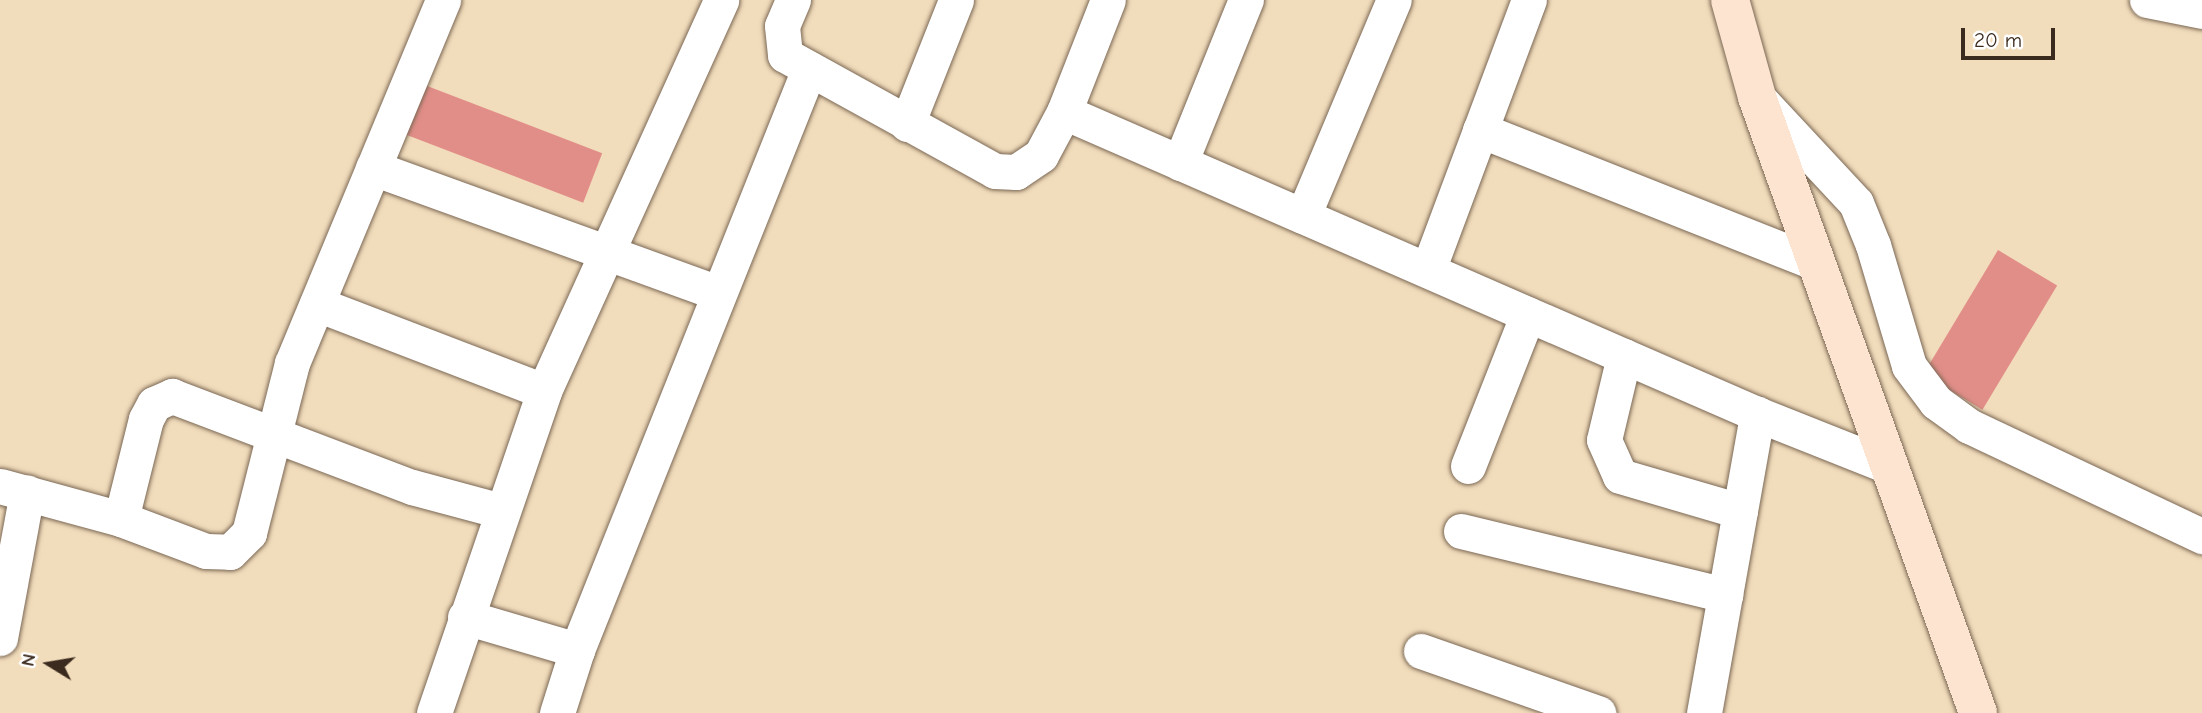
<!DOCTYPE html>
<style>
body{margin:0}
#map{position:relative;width:2202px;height:713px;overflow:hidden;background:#f1dcbb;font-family:"Comic Neue",sans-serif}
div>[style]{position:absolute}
.building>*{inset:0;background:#e28e88;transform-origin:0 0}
.roads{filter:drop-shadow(0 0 2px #7b6855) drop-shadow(0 0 2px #7b6855)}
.street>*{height:35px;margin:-17.5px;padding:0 17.5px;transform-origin:17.5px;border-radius:17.5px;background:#fff}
.secondary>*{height:38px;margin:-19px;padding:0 19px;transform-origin:19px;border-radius:19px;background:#fde4d1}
span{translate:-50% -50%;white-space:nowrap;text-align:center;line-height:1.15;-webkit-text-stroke:5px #fff;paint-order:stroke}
.north{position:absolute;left:14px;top:629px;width:70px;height:70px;-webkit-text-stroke:5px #fff;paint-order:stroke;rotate:281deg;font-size:19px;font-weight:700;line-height:28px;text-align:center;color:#3b2a1e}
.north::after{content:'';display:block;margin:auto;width:24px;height:32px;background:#3b2a1e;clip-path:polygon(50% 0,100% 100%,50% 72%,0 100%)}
.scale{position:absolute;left:1961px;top:28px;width:94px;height:32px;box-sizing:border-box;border:4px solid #3b2a1e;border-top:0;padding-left:9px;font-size:21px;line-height:24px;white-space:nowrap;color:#3b2a1e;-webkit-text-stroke:5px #fff;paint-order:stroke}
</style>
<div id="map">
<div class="building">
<i style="left:422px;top:84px;width:193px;height:53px;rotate:21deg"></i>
<i style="left:1998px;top:250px;width:69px;height:145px;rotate:31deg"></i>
</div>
<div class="roads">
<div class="street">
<i style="left:793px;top:0;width:28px;rotate:113deg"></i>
<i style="left:782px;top:26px;width:29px;rotate:84deg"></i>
<i style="left:785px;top:55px;width:240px;rotate:28.9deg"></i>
<i style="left:995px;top:171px;width:21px;rotate:3deg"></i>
<i style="left:1016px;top:172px;width:30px;rotate:-34deg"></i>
<i style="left:1041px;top:155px;width:49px;rotate:-61.9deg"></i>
<i style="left:1064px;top:112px;width:120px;rotate:-68.6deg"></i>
<i style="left:2147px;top:0;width:56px;rotate:11.3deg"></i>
<i style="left:1759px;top:99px;width:142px;rotate:47deg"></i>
<i style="left:1856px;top:203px;width:45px;rotate:68deg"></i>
<i style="left:1873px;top:245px;width:126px;rotate:73.4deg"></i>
<i style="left:1909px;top:366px;width:45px;rotate:53.1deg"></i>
<i style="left:1936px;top:402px;width:41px;rotate:36deg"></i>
<i style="left:1969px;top:426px;width:258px;rotate:25.3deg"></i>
<i style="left:1064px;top:112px;width:756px;rotate:23.55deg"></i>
<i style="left:1757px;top:414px;width:143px;rotate:21.7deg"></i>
<i style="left:907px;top:124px;width:133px;rotate:-68.4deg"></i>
<i style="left:1480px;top:130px;width:361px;rotate:21.6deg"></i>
<i style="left:1180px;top:163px;width:176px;rotate:-68deg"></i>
<i style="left:373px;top:168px;width:367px;rotate:19.9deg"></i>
<i style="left:1303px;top:216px;width:234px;rotate:-67.2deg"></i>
<i style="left:1428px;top:270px;width:288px;rotate:-69.5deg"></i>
<i style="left:317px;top:304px;width:243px;rotate:21deg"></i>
<i style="left:1624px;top:356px;width:86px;rotate:103.4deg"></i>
<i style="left:1604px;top:440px;width:39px;rotate:66deg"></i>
<i style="left:1620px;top:476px;width:125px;rotate:16.3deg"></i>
<i style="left:1468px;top:466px;width:163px;rotate:-68.5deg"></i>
<i style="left:0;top:486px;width:125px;rotate:15.3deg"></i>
<i style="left:121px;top:519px;width:91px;rotate:20.6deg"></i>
<i style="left:206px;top:551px;width:24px;rotate:2deg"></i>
<i style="left:230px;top:552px;width:27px;rotate:-45deg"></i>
<i style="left:249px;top:533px;width:175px;rotate:-75.8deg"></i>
<i style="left:292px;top:363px;width:393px;rotate:-67.4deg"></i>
<i style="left:121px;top:519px;width:103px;rotate:-76deg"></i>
<i style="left:146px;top:419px;width:17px;rotate:-62deg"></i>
<i style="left:154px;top:404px;width:20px;rotate:-24deg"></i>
<i style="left:172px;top:396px;width:257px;rotate:20.8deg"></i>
<i style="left:412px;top:487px;width:92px;rotate:15.1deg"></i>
<i style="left:1461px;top:531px;width:272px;rotate:13.6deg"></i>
<i style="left:465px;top:617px;width:117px;rotate:16.4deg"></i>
<i style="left:0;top:638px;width:148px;rotate:-79.5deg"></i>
<i style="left:1421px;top:651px;width:188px;rotate:19.3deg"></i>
<i style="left:434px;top:713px;width:340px;rotate:-71.1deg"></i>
<i style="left:544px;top:391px;width:429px;rotate:-65.6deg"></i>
<i style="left:557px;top:713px;width:66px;rotate:-72.4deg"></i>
<i style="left:577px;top:650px;width:626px;rotate:-68.23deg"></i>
<i style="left:1704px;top:713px;width:304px;rotate:-79.9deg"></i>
</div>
<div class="secondary">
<i style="left:1730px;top:0;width:101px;rotate:74.4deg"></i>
<i style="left:1757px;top:97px;width:654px;rotate:70.26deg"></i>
</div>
</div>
<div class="north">N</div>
<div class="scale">20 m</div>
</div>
